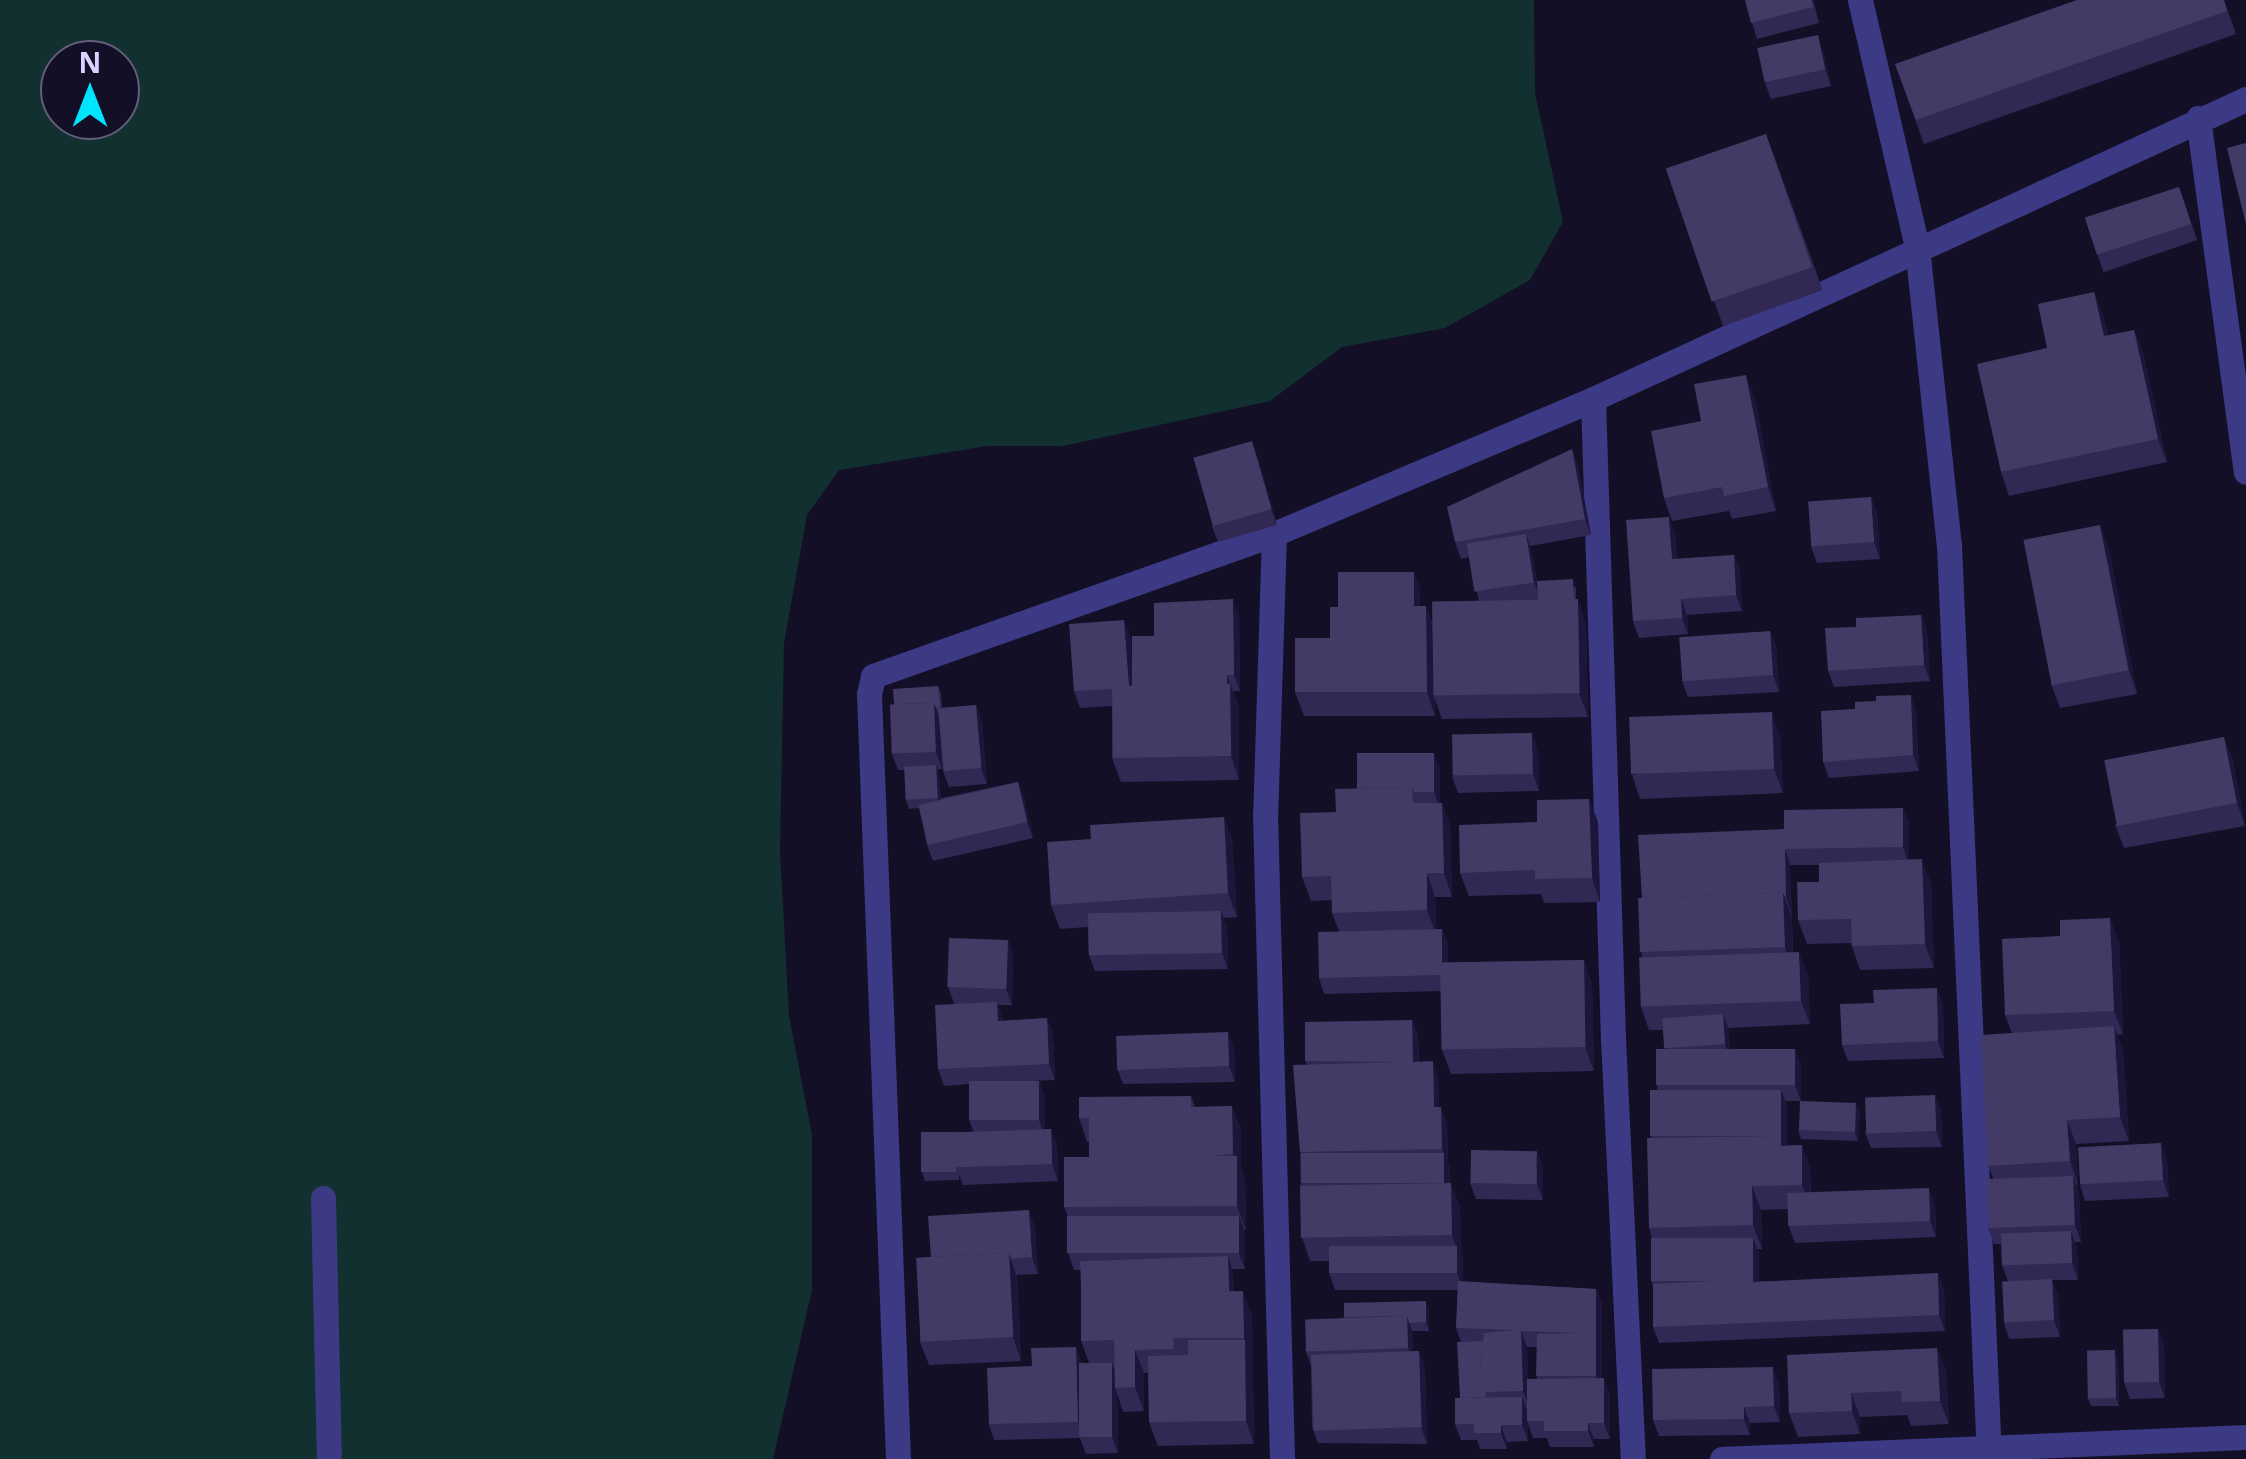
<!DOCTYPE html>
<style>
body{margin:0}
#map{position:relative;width:2246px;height:1459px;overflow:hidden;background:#130f26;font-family:"Noto Sans",sans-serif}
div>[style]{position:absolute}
.green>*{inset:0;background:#12302f}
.minor>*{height:25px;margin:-12.5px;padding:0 12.5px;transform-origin:12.5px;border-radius:12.5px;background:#3d3a85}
.wall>*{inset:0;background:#312854;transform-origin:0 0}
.shaded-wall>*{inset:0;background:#1d163a}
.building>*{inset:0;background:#433a66;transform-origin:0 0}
span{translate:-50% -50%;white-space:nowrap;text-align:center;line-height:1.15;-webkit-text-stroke:10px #130f26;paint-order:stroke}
.north{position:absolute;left:40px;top:40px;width:100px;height:100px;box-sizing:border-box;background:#130f26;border:2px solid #625e7d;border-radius:50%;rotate:0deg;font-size:28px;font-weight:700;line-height:40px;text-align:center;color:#d9d4ff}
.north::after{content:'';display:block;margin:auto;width:35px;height:45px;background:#00e5ff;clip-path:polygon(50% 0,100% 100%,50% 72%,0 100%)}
</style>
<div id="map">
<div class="green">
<i style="clip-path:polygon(evenodd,0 0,1534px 0,1535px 93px,1563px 222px,1530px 280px,1445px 328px,1342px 347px,1270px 401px,1063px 446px,987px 446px,839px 470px,807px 515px,784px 643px,780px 852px,789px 1016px,812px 1135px,812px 1290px,773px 1459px,0 1459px,0 0,60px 60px,120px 60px,120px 120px,60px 120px,60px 60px)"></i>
</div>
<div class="minor">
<i style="left:1860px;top:0;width:253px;rotate:77deg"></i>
<i style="left:1917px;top:247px;width:300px;rotate:83.9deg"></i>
<i style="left:1949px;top:545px;width:915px;rotate:87.49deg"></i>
<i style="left:2198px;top:118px;width:357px;rotate:82.3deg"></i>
<i style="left:1593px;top:399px;width:639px;rotate:88.21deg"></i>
<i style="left:1613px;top:1038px;width:421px;rotate:87.3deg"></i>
<i style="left:1274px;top:534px;width:280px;rotate:91.8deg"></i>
<i style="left:1265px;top:814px;width:645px;rotate:88.49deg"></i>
<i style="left:323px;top:1198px;width:261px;rotate:88.7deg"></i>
<i style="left:898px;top:1459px;width:766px;rotate:-92.17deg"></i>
<i style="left:869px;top:694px;width:18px;rotate:-77deg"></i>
<i style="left:873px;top:676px;width:425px;rotate:-19.5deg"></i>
<i style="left:1274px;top:534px;width:346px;rotate:-22.9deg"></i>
<i style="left:1593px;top:399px;width:719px;rotate:-24.67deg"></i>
<i style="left:1722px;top:1459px;width:524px;rotate:-2.4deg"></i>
</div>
<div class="wall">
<i style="clip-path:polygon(1745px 0,1813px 0,1819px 23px,1757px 39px)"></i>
<i style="clip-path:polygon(2224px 0,2236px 34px,1924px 144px,1895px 64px)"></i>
<i style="clip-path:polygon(1823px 51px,1831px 86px,1771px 99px,1765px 83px)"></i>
<i style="left:1766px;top:134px;width:166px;height:106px;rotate:70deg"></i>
<i style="left:2179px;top:187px;width:56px;height:99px;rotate:71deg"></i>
<i style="clip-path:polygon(2094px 292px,2103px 316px,2108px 336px,2134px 330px,2143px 353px,2167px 462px,2009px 496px,2001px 472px,2047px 348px)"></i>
<i style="clip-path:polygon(1755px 399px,1776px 511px,1732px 519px,1729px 511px,1672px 521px,1664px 498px,1701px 421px)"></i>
<i style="clip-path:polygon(1572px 449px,1578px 466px,1591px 535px,1530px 546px,1537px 581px,1576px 587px,1576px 599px,1586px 623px,1588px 717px,1442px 719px,1435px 700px,1435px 716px,1304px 716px,1295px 692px,1330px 638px,1338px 607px,1420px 588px,1420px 606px,1426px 606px,1433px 625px,1479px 601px,1469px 557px,1461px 559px,1455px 542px)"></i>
<i style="clip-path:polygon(1258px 458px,1277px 525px,1218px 542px,1212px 526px)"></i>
<i style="clip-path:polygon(1871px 497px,1877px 514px,1880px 559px,1817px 563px,1811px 547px)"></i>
<i style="clip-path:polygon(1675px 533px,1677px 559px,1734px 555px,1740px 571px,1742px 611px,1687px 615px,1688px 634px,1639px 638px,1633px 621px)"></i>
<i style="clip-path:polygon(2109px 549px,2137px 694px,2060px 708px,2051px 684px)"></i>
<i style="clip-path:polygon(1239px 615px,1240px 691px,1233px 691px,1239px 708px,1239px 780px,1121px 782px,1112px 758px,1112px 706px,1080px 708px,1074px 691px,1130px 636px,1132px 669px,1154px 636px)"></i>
<i style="clip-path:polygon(1921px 615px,1927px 631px,1930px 681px,1834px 687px,1828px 671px,1856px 627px)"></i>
<i style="clip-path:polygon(1770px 631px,1776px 647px,1779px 692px,1688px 697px,1682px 681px)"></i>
<i style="clip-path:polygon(938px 686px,941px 694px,942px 708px,976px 705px,982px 721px,987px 784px,949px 787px,943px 771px,941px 744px,942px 769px,938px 769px,941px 798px,1018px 782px,1024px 798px,1033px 838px,933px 861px,927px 845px,919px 808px,909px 809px,906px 800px,905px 770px,898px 770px,892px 754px,894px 704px)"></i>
<i style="clip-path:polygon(1916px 711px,1919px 771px,1829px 778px,1823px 762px)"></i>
<i style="clip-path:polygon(1780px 736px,1783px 793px,1640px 799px,1632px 775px)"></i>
<i style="clip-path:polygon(2224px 737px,2233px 761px,2245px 826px,2124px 848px,2115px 825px)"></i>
<i style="clip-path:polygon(1538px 749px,1539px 791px,1458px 793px,1452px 776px)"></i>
<i style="clip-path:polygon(1440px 769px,1440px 803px,1442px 803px,1450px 826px,1452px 897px,1435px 897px,1436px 929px,1442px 929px,1448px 945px,1448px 963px,1584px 960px,1592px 984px,1594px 1071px,1451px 1074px,1442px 1050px,1441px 991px,1324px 994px,1319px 978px,1339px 931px,1332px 913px,1332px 900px,1311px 901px,1302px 877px,1336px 812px,1357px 788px)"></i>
<i style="clip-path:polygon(1589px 799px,1598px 822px,1600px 902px,1544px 903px,1541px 894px,1469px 896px,1460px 873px,1537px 822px)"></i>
<i style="clip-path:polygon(1903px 808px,1909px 824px,1909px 860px,1931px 883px,1934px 968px,1860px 970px,1851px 943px,1807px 944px,1798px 920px,1819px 882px,1819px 865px,1790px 865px,1793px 952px,1808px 975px,1810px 1024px,1728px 1028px,1730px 1050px,1801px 1065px,1801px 1101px,1785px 1101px,1787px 1106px,1787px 1145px,1802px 1145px,1810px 1169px,1811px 1193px,1935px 1204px,1936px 1237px,1795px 1243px,1789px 1227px,1788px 1209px,1761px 1210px,1762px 1249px,1757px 1249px,1759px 1254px,1759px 1281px,1944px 1289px,1945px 1331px,1659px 1343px,1653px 1327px,1653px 1286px,1651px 1281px,1652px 1238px,1649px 1228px,1651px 1138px,1658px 1091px,1657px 1088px,1666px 1052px,1663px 1030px,1649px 1030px,1641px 1007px,1642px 898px,1784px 829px)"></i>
<i style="clip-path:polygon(1224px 817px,1232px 840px,1237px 917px,1223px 918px,1227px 927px,1228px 969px,1095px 971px,1089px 955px,1088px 927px,1060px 929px,1051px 905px,1091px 839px)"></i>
<i style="clip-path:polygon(1008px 940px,1013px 956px,1012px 1005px,998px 1005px,1003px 1021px,1047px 1018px,1053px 1034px,1055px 1080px,1033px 1081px,1039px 1081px,1045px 1098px,1045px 1129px,1051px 1129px,1057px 1145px,1058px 1181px,963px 1185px,959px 1174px,959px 1180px,925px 1181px,922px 1172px,956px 1134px,974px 1133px,969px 1120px,969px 1084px,944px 1086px,938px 1069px,954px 1003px,948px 987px)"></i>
<i style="clip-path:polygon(2119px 941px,2123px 1034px,2117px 1035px,2123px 1050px,2129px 1141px,2076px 1144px,2078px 1185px,2076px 1185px,2079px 1192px,2081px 1242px,2075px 1242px,2077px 1248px,2078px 1280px,2052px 1280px,2058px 1296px,2060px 1337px,2009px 1339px,2004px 1322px,2008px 1281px,2002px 1265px,2001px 1244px,1994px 1244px,1988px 1228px,1993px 1178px,1988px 1166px,2012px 1033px,2005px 1015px)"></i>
<i style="clip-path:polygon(1943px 1004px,1944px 1058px,1848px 1061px,1842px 1045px)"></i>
<i style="clip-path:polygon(evenodd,1412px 1020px,1418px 1036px,1419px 1062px,1438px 1078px,1439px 1107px,1447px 1123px,1448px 1162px,1450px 1169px,1450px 1183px,1460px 1207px,1461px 1255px,1463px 1262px,1463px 1282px,1596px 1289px,1602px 1305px,1602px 1378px,1610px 1395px,1610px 1439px,1594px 1439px,1594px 1447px,1550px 1447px,1547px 1438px,1533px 1438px,1528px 1424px,1528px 1441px,1507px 1442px,1507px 1449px,1480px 1449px,1477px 1440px,1461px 1440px,1455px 1424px,1460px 1398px,1461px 1342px,1456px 1328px,1458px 1290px,1335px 1290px,1329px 1273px,1329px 1261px,1310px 1261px,1302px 1237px,1300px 1152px,1307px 1064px,1305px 1061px,1412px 1020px,1527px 1347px,1537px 1347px,1537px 1379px,1528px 1379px,1527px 1347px)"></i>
<i style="clip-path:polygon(1234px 1048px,1235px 1082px,1123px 1084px,1117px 1068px)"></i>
<i style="clip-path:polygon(1191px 1096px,1195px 1107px,1232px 1106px,1241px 1130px,1241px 1168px,1245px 1179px,1246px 1230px,1244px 1230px,1245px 1269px,1232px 1269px,1234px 1291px,1252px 1315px,1254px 1444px,1158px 1446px,1149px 1422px,1148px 1373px,1144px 1373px,1144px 1411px,1123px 1412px,1118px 1396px,1118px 1453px,1086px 1454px,1080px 1438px,994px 1440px,989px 1424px,1032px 1366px,1076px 1347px,1081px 1363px,1089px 1363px,1081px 1341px,1081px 1270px,1074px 1270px,1068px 1253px,1068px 1216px,1064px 1207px,1089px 1157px,1089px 1142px,1087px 1142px,1079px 1118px)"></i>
<i style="clip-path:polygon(1941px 1111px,1942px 1147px,1871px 1148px,1865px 1132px)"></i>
<i style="clip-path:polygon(1860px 1112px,1858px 1141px,1801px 1139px,1798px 1130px)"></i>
<i style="clip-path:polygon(2167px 1159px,2169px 1197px,2085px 1201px,2080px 1185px)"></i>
<i style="clip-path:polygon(1543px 1167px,1543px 1200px,1476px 1199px,1470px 1183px)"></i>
<i style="clip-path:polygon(1035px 1226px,1038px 1274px,1017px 1275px,1021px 1361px,929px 1365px,920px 1342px,931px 1257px)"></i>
<i style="clip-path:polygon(1429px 1309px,1429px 1331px,1412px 1331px,1413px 1351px,1419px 1351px,1425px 1367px,1427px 1444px,1318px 1443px,1312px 1427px,1311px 1365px,1305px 1349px,1344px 1317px)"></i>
<i style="clip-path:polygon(2158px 1329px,2164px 1345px,2165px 1398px,2130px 1399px,2124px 1382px)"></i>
<i style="clip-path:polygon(1937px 1348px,1946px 1372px,1949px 1424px,1911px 1426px,1907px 1415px,1860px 1417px,1860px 1434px,1798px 1437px,1789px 1413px)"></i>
<i style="clip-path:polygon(2118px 1359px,2119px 1406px,2091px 1406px,2088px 1398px)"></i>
<i style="clip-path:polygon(1779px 1383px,1780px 1422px,1750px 1423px,1750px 1435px,1659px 1436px,1653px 1420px)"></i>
</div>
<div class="shaded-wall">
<i style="clip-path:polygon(1818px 35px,1823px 51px,1831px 86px,1825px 69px)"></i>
<i style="clip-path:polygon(2094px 292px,2103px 316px,2113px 360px,2104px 336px)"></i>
<i style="clip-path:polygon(2134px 330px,2143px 353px,2167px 462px,2158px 439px)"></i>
<i style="clip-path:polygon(1746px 375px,1755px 399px,1776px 511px,1768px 487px)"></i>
<i style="clip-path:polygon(1252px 441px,1258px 458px,1277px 525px,1271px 509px)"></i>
<i style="clip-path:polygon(1572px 449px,1578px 466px,1591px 535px,1585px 519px)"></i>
<i style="clip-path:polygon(1871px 497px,1877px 514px,1880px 559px,1874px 542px)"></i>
<i style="clip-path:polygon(1669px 517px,1675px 533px,1678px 575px,1672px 559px)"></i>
<i style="clip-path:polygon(2100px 525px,2109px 549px,2137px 694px,2129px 670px)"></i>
<i style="clip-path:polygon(1526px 534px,1531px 550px,1540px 598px,1534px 582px)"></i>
<i style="clip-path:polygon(1734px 555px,1740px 571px,1742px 611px,1736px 595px)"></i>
<i style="clip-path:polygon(1414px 572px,1420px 588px,1420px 629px,1414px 613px)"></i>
<i style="clip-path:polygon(1233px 599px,1239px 615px,1240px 691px,1234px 675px)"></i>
<i style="clip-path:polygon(1578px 599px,1586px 623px,1588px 717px,1579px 693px)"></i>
<i style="clip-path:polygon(1681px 599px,1687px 615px,1688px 634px,1682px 618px)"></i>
<i style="clip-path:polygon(1426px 606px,1434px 630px,1433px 695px,1435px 700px,1435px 716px,1427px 692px)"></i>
<i style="clip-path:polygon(1921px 615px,1927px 631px,1930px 681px,1924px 665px)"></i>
<i style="clip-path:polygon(1124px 620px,1130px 636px,1134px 697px,1129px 688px)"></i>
<i style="clip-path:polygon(1770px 631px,1776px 647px,1779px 692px,1773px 675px)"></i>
<i style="clip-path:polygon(1227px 675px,1239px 708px,1239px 780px,1231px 756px)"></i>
<i style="clip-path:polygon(1911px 695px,1916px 711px,1919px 771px,1913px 755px)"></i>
<i style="clip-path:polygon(934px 703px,940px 719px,942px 769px,936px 752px)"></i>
<i style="clip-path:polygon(976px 705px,982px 721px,987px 784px,981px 768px)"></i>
<i style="clip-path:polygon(1772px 712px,1780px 736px,1783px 793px,1774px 769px)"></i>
<i style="clip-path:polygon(1532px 733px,1538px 749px,1539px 791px,1533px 774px)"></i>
<i style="clip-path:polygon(2224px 737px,2233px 761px,2245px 826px,2237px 803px)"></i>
<i style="clip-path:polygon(1434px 753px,1440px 769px,1440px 808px,1434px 792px)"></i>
<i style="clip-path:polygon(936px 765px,939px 773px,941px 807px,938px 798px)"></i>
<i style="clip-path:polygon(1018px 782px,1024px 798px,1033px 838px,1027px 822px)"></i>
<i style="clip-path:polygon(1589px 799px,1598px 822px,1600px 902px,1592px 878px)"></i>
<i style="clip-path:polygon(1442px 803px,1450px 826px,1452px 897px,1444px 873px)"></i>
<i style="clip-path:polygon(1903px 808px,1909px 824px,1909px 864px,1903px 847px)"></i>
<i style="clip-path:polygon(1224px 817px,1232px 840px,1237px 917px,1228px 893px)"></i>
<i style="clip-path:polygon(1785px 849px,1790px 865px,1792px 914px,1786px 897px)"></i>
<i style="clip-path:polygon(1922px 859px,1931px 883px,1934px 968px,1925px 944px)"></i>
<i style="clip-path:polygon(1427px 873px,1435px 897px,1436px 934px,1427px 910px)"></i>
<i style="clip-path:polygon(1783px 893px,1792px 917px,1793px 971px,1785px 947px)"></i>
<i style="clip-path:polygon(1221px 911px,1227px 927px,1228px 969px,1222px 953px)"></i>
<i style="clip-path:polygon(2110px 918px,2119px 941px,2123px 1034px,2114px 1011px)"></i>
<i style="clip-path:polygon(1442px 929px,1448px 945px,1448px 991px,1442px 975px)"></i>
<i style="clip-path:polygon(1008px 940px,1013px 956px,1012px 1005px,1006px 989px)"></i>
<i style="clip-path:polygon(1799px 952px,1808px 975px,1810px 1024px,1801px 1001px)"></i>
<i style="clip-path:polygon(1584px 960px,1592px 984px,1594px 1071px,1585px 1047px)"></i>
<i style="clip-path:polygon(1937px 988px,1943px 1004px,1944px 1058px,1938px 1041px)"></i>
<i style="clip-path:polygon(997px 1002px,1003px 1018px,1004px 1037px,998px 1021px)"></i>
<i style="clip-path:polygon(1723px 1014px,1729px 1030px,1730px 1060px,1725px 1044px)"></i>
<i style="clip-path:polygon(1047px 1018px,1053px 1034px,1055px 1080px,1049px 1064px)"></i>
<i style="clip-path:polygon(1412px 1020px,1418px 1036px,1419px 1078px,1413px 1062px)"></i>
<i style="clip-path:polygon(2114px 1026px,2123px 1050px,2129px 1141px,2120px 1117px)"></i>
<i style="clip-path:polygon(1228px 1032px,1234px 1048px,1235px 1082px,1229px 1066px)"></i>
<i style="clip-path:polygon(1795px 1049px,1801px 1065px,1801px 1101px,1795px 1085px)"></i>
<i style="clip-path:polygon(1433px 1061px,1438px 1078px,1440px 1124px,1434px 1107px)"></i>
<i style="clip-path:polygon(1039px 1081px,1045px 1098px,1045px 1136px,1039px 1120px)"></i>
<i style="clip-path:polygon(1781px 1090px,1787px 1106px,1787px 1152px,1781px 1146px)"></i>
<i style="clip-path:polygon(1935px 1095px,1941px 1111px,1942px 1147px,1936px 1131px)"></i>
<i style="clip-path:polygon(1856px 1103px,1860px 1112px,1858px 1141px,1855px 1133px)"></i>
<i style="clip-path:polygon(1232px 1106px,1241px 1130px,1241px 1168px,1245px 1179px,1246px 1230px,1237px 1206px,1237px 1165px,1233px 1154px)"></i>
<i style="clip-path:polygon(1441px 1107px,1447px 1123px,1448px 1162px,1450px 1169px,1450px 1204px,1444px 1188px,1444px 1156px,1442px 1149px)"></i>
<i style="clip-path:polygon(2067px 1120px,2076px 1144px,2078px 1185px,2070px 1161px)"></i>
<i style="clip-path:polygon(1051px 1129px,1057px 1145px,1058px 1181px,1052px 1164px)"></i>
<i style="clip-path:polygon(2161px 1143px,2167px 1159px,2169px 1197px,2163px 1180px)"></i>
<i style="clip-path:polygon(1802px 1145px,1810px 1169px,1811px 1208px,1802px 1185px)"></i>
<i style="clip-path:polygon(1537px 1151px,1543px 1167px,1543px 1200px,1537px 1184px)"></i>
<i style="clip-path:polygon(2073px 1176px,2079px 1192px,2081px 1242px,2075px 1225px)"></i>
<i style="clip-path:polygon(1451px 1183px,1460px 1207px,1461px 1255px,1463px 1262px,1463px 1290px,1457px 1273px,1457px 1250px,1452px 1235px)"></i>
<i style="clip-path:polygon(1752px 1186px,1761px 1210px,1762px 1249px,1753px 1225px)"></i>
<i style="clip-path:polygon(1929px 1188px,1935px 1204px,1936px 1237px,1930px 1221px)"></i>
<i style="clip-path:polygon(1029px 1210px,1035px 1226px,1038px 1274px,1032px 1257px)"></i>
<i style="clip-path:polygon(1239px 1216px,1245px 1232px,1245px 1269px,1239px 1253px)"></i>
<i style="clip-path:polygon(2071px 1231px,2077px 1248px,2078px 1280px,2072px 1263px)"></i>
<i style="clip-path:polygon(1753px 1238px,1759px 1254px,1759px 1298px,1753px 1282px)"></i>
<i style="clip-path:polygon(1009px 1253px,1017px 1277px,1021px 1361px,1013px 1337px)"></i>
<i style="clip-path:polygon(1228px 1256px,1233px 1272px,1235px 1311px,1229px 1295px)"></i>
<i style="clip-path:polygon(1938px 1273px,1944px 1289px,1945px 1331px,1939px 1315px)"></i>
<i style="clip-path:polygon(2052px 1279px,2058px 1296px,2060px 1337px,2054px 1320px)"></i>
<i style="clip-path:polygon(1596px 1289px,1602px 1305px,1602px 1393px,1596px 1376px)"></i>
<i style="clip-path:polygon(1243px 1291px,1252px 1315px,1254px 1444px,1246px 1421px)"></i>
<i style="clip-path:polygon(1426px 1301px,1429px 1309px,1429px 1331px,1426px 1322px)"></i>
<i style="clip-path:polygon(1407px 1316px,1413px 1333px,1414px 1365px,1408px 1348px)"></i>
<i style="clip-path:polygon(2158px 1329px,2164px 1345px,2165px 1398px,2159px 1382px)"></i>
<i style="clip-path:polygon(1521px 1331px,1527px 1347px,1529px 1407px,1523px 1391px)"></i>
<i style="clip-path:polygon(1076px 1347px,1082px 1363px,1084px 1438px,1078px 1422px)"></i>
<i style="clip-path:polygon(1937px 1348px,1946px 1372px,1949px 1424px,1940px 1401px)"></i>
<i style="clip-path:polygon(1135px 1350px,1144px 1373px,1144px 1411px,1135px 1387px)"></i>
<i style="clip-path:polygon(2115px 1350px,2118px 1359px,2119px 1406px,2116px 1398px)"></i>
<i style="clip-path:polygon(1419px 1351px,1425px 1367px,1427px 1444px,1421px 1427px)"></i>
<i style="clip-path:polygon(1112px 1363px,1118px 1379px,1115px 1388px,1118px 1396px,1118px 1453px,1112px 1437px)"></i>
<i style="clip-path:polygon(1773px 1367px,1779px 1383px,1780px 1422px,1774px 1406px)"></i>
<i style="clip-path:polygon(1604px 1378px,1610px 1395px,1610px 1439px,1604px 1423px)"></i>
<i style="clip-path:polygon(1851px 1393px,1860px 1417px,1860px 1434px,1852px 1411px)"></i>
<i style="clip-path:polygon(1522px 1397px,1528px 1413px,1528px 1441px,1522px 1425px)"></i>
<i style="clip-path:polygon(1744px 1407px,1750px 1423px,1750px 1435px,1744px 1419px)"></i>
<i style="clip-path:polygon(1588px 1423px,1594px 1439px,1594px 1447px,1588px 1431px)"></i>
<i style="clip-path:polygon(1501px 1425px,1507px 1442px,1507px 1449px,1501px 1433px)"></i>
</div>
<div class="building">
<i style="clip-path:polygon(1745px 0,1811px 0,1813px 7px,1751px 23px)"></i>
<i style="clip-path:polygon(2077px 0,2224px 0,2227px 11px,1916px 120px,1895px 64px)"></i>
<i style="left:1818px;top:35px;width:35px;height:62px;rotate:78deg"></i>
<i style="left:1766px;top:134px;width:141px;height:106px;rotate:71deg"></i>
<i style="clip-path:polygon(2246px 143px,2246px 224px,2227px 148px)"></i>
<i style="left:2179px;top:187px;width:39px;height:99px;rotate:72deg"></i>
<i style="clip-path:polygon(2094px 292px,2104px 336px,2134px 330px,2158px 439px,2001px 472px,1977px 364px,2047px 348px,2038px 304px)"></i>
<i style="clip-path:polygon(1746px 375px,1768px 487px,1724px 496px,1722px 487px,1664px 498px,1651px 431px,1701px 421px,1694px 384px)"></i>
<i style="left:1252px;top:441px;width:71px;height:61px;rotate:74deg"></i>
<i style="clip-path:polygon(1572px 449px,1585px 519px,1455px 542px,1447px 507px)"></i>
<i style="left:1871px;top:497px;width:45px;height:63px;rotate:86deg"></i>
<i style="clip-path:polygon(1669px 517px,1672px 559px,1734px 555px,1736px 595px,1681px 599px,1682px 618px,1633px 621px,1626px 520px)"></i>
<i style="left:2100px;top:525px;width:148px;height:78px;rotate:79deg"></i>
<i style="left:1526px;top:534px;width:49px;height:60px;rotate:81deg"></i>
<i style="left:1338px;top:572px;width:76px;height:35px"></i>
<i style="left:1573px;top:579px;width:20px;height:36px;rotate:87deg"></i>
<i style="clip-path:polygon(1233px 599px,1234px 675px,1227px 675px,1227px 685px,1154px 685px,1154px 603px)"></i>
<i style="left:1578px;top:599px;width:94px;height:146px;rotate:89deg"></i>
<i style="clip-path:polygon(1426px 606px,1427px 692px,1295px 692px,1295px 638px,1330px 638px,1330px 607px)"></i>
<i style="clip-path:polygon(1921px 615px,1924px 665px,1828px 671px,1825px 628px,1856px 627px,1856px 618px)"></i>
<i style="clip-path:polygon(1124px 620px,1129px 686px,1112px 686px,1112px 689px,1074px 691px,1069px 624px)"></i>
<i style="left:1770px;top:631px;width:44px;height:91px;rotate:86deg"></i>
<i style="left:1132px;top:636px;width:22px;height:50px"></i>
<i style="left:1230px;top:684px;width:72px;height:118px;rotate:89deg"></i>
<i style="clip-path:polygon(938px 686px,940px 707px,936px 708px,934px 703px,894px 704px,893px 689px)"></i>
<i style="clip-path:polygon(1911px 695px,1913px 755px,1823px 762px,1821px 711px,1855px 709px,1855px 702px,1876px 701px,1876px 696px)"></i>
<i style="left:934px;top:703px;width:49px;height:44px;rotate:88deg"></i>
<i style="left:976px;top:705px;width:63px;height:38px;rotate:85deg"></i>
<i style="left:1772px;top:712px;width:57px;height:143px;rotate:88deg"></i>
<i style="left:1532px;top:733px;width:41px;height:80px;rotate:89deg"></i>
<i style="left:2224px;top:737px;width:67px;height:122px;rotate:79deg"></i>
<i style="clip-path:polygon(1357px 753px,1434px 753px,1434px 792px,1414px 792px,1412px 787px,1357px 788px)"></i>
<i style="left:936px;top:765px;width:33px;height:32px;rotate:87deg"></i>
<i style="left:1018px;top:782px;width:41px;height:102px;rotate:77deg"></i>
<i style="clip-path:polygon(1412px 787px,1413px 803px,1442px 803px,1444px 873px,1427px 873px,1427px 910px,1332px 913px,1331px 876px,1302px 877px,1300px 813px,1336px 812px,1335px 789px)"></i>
<i style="clip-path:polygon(1589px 799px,1592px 878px,1535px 879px,1535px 870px,1460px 873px,1459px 825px,1537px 822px,1537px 800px)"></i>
<i style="clip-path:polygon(1903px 808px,1903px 847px,1785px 849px,1786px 897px,1783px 893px,1642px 898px,1638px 835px,1784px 829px,1784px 810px)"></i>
<i style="clip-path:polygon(1224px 817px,1228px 893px,1051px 905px,1047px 842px,1091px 839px,1090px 825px)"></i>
<i style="clip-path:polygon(1922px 859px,1925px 944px,1852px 946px,1851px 919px,1798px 920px,1797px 882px,1819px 882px,1819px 863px)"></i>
<i style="left:1783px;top:893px;width:54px;height:145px;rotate:88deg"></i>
<i style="left:1221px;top:911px;width:42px;height:133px;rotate:89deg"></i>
<i style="clip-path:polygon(2110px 918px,2114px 1011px,2005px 1015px,2002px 939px,2060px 936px,2060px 920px)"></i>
<i style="clip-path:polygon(1442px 929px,1442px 963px,1440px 963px,1441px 975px,1319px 978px,1318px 932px)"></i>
<i style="left:949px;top:938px;width:59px;height:49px;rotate:2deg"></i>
<i style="left:1799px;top:952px;width:49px;height:160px;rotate:88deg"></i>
<i style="left:1584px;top:960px;width:87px;height:144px;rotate:89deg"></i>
<i style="clip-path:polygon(1937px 988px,1938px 1041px,1842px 1045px,1840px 1004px,1874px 1003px,1873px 990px)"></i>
<i style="clip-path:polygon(997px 1002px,998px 1021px,1047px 1018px,1049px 1064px,938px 1069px,935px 1005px)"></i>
<i style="left:1723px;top:1014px;width:30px;height:61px;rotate:86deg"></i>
<i style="clip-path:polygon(1412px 1020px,1413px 1062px,1433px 1061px,1434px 1107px,1441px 1107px,1442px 1149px,1300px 1152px,1293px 1065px,1401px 1062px,1305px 1061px,1305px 1022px)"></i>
<i style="clip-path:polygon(2114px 1026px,2120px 1117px,2067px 1120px,2070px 1161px,1988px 1166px,1981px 1035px)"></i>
<i style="left:1228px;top:1032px;width:34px;height:112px;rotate:88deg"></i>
<i style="left:1795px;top:1049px;width:36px;height:139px;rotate:90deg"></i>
<i style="left:1039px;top:1081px;width:39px;height:70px;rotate:90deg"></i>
<i style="left:1781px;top:1090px;width:46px;height:131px;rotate:90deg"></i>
<i style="left:1935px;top:1095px;width:36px;height:70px;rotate:88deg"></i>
<i style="clip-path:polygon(1191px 1096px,1191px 1107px,1232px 1106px,1233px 1154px,1213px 1156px,1237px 1156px,1237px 1206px,1064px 1207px,1064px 1157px,1089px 1157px,1089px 1118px,1079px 1118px,1079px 1097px)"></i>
<i style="left:1800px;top:1101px;width:56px;height:29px;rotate:2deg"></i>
<i style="left:1051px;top:1129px;width:35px;height:96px;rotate:88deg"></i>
<i style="left:921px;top:1132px;width:35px;height:40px"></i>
<i style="clip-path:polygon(1781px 1136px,1781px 1146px,1802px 1145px,1802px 1185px,1752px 1186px,1753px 1225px,1649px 1228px,1647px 1138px)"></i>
<i style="left:2161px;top:1143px;width:37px;height:83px;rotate:87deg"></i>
<i style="left:1471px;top:1150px;width:66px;height:33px;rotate:1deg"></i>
<i style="left:1444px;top:1153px;width:30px;height:143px;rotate:90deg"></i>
<i style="left:2073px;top:1176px;width:49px;height:86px;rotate:88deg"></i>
<i style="left:1451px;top:1183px;width:52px;height:151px;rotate:89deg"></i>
<i style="left:1929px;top:1188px;width:33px;height:142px;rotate:88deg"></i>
<i style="clip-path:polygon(1029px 1210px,1032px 1257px,1011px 1259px,1009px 1253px,931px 1257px,928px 1216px)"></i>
<i style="left:1067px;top:1216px;width:172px;height:37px"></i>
<i style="left:2071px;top:1231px;width:32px;height:70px;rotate:88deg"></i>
<i style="clip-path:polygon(1651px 1238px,1753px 1238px,1753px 1282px,1938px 1273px,1939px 1315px,1653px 1327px,1653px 1284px,1714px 1281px,1651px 1281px)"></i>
<i style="left:1329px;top:1246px;width:128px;height:27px"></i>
<i style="left:1009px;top:1253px;width:84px;height:93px;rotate:87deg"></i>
<i style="left:1228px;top:1256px;width:35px;height:148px;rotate:88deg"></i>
<i style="left:2052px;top:1279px;width:41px;height:50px;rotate:87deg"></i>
<i style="clip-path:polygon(1458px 1281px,1596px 1289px,1596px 1376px,1536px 1376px,1537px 1334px,1577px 1333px,1521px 1331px,1523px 1391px,1485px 1392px,1480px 1362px,1484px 1333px,1516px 1330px,1456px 1328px)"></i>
<i style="clip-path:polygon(1243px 1291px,1244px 1338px,1173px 1338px,1174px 1349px,1135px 1350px,1135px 1387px,1115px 1388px,1114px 1340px,1081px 1341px,1081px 1293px)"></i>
<i style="clip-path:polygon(1426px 1301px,1426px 1322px,1409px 1323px,1407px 1316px,1344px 1317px,1344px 1303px)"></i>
<i style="left:1407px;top:1316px;width:32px;height:102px;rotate:88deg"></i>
<i style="left:2158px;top:1329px;width:53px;height:35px;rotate:89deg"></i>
<i style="clip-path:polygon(1188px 1340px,1245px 1340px,1246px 1421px,1149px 1422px,1148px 1356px,1188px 1355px)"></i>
<i style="clip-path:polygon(1483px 1341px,1480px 1362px,1486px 1397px,1460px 1398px,1457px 1342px)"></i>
<i style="clip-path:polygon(1076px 1347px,1078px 1422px,989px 1424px,987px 1368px,1032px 1366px,1031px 1348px)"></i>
<i style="clip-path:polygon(1937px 1348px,1940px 1401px,1902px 1402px,1901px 1391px,1851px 1393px,1852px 1411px,1789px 1413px,1787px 1355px)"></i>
<i style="left:2115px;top:1350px;width:48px;height:28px;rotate:89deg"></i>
<i style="left:1419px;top:1351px;width:76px;height:108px;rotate:88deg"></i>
<i style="left:1079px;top:1363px;width:33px;height:74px"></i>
<i style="clip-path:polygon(1773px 1367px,1774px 1406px,1744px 1407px,1744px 1419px,1653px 1420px,1652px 1369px)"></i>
<i style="clip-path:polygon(1604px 1378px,1604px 1423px,1588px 1423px,1588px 1431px,1544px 1431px,1544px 1421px,1527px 1421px,1527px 1379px)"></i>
<i style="clip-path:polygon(1522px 1397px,1522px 1425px,1501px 1425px,1501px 1433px,1474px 1433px,1474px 1424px,1455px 1424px,1455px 1398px)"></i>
</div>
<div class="north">N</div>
</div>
